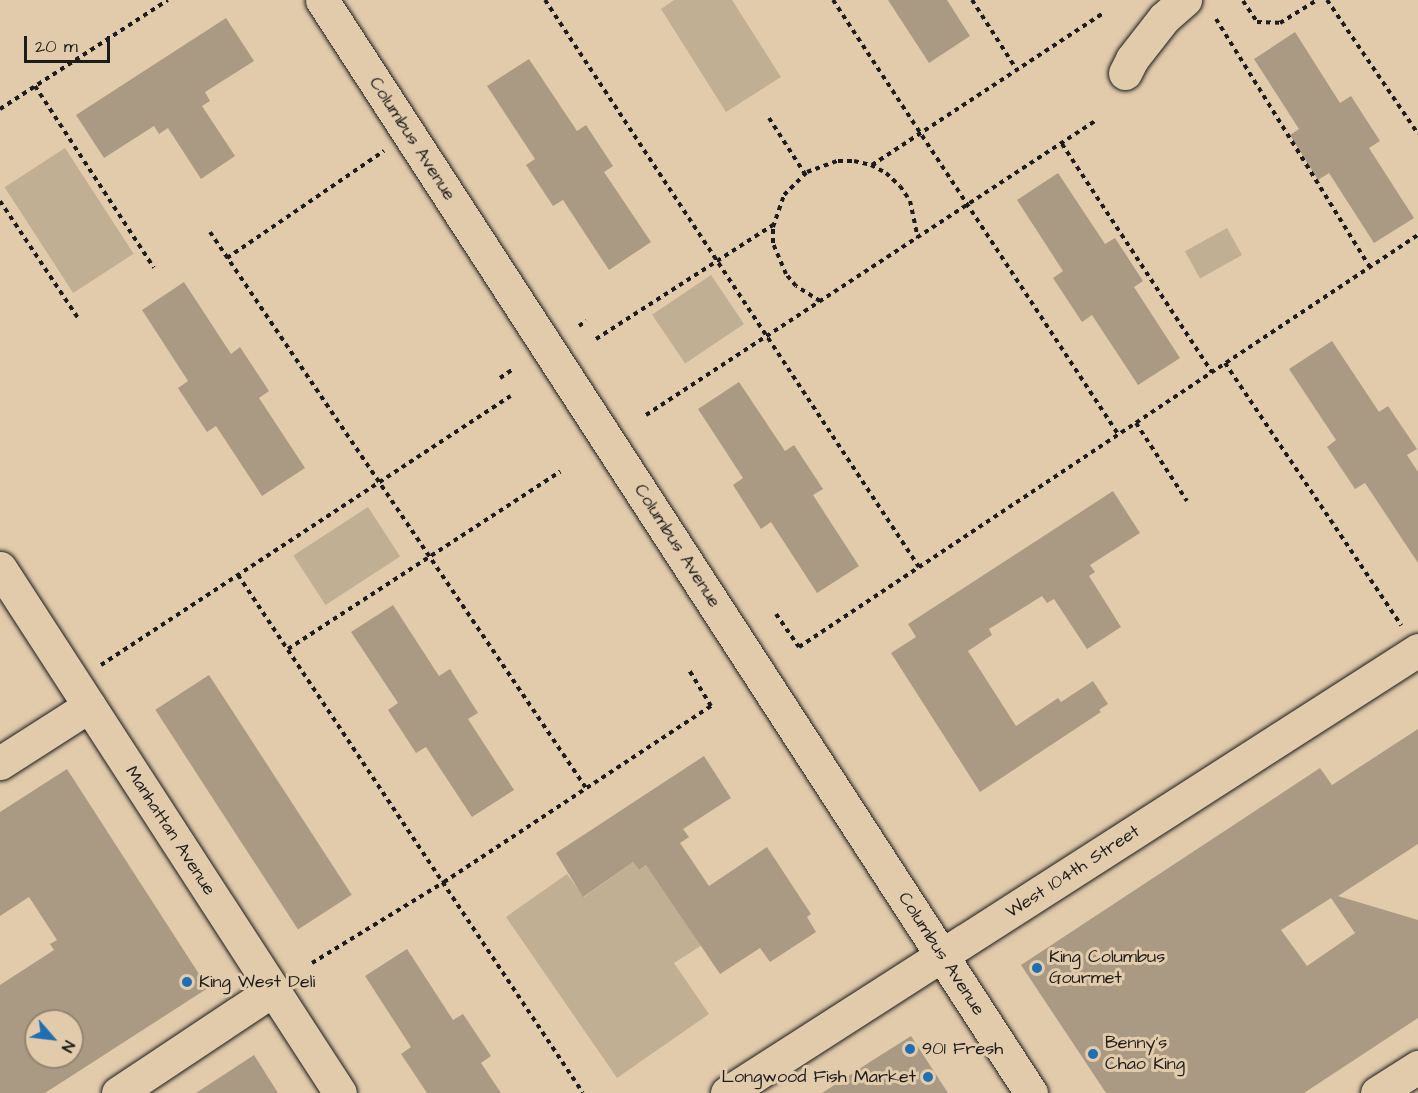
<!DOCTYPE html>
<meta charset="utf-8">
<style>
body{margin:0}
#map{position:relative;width:1418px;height:1093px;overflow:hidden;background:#e2cbab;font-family:"Architects Daughter",sans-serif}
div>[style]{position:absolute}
.green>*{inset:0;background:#c1af93;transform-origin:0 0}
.building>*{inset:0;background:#ab9a83;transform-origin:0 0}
.path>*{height:4px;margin-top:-2px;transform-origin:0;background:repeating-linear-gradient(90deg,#1c1c1c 0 4.5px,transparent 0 9px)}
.roads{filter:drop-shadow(0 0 2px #1c1c1c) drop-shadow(0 0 2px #1c1c1c)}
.minor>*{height:33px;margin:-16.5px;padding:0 16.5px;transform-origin:16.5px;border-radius:16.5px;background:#e2cbab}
.major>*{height:33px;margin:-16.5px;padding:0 16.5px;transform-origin:16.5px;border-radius:16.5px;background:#e2cbab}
.dots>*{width:16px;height:16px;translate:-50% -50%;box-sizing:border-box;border:3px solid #e2cbab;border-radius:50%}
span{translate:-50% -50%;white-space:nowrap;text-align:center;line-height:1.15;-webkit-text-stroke:6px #e2cbab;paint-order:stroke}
.street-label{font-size:18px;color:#1c1c1c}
.poi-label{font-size:18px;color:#1c1c1c}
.left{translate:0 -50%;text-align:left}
.right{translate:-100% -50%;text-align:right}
.north{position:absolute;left:24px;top:1009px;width:60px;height:60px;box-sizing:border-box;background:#e2cbab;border:2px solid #938572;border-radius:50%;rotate:118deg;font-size:16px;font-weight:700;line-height:24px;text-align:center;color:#1c1c1c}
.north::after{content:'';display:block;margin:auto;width:21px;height:27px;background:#1f6fb2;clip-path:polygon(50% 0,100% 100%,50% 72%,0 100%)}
.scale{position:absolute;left:24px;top:36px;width:86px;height:27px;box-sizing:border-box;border:3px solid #1c1c1c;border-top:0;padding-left:8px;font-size:18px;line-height:21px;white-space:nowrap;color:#1c1c1c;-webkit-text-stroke:4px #e2cbab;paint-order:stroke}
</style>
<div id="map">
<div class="green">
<i style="clip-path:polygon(674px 0,732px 0,781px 77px,726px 112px,661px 9px)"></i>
<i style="left:65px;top:148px;width:126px;height:72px;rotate:57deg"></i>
<i style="left:1227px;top:228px;width:31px;height:48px;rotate:61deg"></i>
<i style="left:711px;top:275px;width:59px;height:71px;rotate:56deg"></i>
<i style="left:368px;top:507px;width:59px;height:89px;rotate:57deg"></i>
<i style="clip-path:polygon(633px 862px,639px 870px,646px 865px,702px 945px,674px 963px,709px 1014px,617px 1078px,506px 917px,567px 874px,584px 897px)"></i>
</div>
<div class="building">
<i style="clip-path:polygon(888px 0,947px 0,970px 36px,929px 63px)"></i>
<i style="clip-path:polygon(226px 18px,254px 61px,205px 92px,210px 101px,202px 106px,235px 156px,201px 179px,168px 128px,159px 134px,154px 126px,104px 158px,76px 115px)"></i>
<i style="clip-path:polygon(1295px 32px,1340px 103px,1351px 96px,1380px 141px,1369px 148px,1414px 218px,1374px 243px,1329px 173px,1318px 180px,1290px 135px,1299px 129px,1254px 59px)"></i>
<i style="clip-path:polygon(529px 59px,577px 131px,586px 125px,613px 166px,604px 172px,651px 242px,609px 270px,563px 200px,553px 206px,526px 165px,535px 159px,487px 86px)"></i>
<i style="clip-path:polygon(1058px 173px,1105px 244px,1115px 238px,1143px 281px,1134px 287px,1180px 358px,1138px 385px,1092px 315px,1082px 322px,1053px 278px,1063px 271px,1017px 200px)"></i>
<i style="clip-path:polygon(184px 282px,231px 354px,240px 347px,269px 391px,259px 398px,305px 468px,262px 496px,216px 426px,207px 432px,178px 388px,188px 381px,142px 310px)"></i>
<i style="clip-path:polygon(1332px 341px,1379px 412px,1388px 406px,1417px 449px,1407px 455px,1418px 472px,1418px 563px,1365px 483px,1355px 489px,1327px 447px,1336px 440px,1289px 369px)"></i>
<i style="clip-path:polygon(739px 382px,785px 451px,794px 445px,823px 489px,813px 495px,859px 566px,817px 593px,771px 522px,761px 529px,733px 485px,743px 478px,698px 409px)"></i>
<i style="clip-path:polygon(1113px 491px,1140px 533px,1090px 565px,1095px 572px,1089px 576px,1121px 627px,1087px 649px,1054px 599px,1047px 603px,1042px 596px,989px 629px,992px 635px,968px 651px,1016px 726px,1058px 698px,1061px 702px,1093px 681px,1108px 704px,1099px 710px,1101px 712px,980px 792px,891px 653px,916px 637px,908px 624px)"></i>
<i style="clip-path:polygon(393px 605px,439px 676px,450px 669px,478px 713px,468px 719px,514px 790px,472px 817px,426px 747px,416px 753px,388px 710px,398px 703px,351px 632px)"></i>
<i style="left:209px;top:675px;width:262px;height:64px;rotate:57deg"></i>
<i style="clip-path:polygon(evenodd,1418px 729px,1418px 844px,1338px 896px,1418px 920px,1418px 1018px,1304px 1093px,1106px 1093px,1021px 965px,1320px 768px,1332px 785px,1418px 729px,1331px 898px,1355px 933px,1307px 966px,1281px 930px,1331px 898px)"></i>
<i style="clip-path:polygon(704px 756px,731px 798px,683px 829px,689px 837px,680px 843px,709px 886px,767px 847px,811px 914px,807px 917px,816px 932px,770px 962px,760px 948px,720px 974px,646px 865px,639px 870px,633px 862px,583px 897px,556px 853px)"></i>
<i style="clip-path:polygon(evenodd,67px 769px,208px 988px,45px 1093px,0 1093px,0 985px,54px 950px,50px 944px,57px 940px,29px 897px,0 916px,0 812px,67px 769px,36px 1021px,72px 1021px,72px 1057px,36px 1057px,36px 1021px)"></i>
<i style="clip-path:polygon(407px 949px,453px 1020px,463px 1014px,491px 1056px,481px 1063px,501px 1093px,427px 1093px,401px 1054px,411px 1047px,365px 976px)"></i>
<i style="clip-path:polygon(911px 1036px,948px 1093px,822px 1093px,873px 1060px)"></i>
<i style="clip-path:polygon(254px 1055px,278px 1093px,196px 1093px)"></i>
</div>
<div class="path">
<i style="left:545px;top:0;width:679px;rotate:56.59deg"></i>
<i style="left:833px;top:0;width:519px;rotate:56.71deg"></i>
<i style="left:972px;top:0;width:83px;rotate:57.3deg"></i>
<i style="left:1327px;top:0;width:162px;rotate:55.8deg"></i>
<i style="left:1243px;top:1px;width:25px;rotate:56deg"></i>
<i style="left:1257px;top:22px;width:23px;rotate:2deg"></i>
<i style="left:1280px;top:23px;width:44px;rotate:-31.9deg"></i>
<i style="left:1216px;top:19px;width:292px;rotate:58.2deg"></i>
<i style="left:35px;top:86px;width:217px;rotate:56.8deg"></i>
<i style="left:0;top:109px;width:200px;rotate:-33deg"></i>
<i style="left:769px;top:118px;width:67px;rotate:57.3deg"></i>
<i style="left:1062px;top:144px;width:273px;rotate:56.7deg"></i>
<i style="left:872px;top:165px;width:275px;rotate:-33.3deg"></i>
<i style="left:0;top:201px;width:141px;rotate:56.3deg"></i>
<i style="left:210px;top:232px;width:671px;rotate:55.93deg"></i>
<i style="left:227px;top:258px;width:190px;rotate:-34.3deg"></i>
<i style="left:820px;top:301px;width:28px;rotate:-148deg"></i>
<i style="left:796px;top:286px;width:16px;rotate:-130deg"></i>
<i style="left:786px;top:274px;width:34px;rotate:-113deg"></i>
<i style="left:773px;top:243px;width:16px;rotate:-90deg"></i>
<i style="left:773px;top:227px;width:34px;rotate:-71deg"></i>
<i style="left:784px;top:195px;width:33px;rotate:-45deg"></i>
<i style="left:807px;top:172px;width:33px;rotate:-20deg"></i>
<i style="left:838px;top:161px;width:16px"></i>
<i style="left:854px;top:161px;width:17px;rotate:13deg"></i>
<i style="left:871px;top:165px;width:17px;rotate:28deg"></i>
<i style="left:886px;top:173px;width:19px;rotate:43deg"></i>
<i style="left:900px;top:186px;width:18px;rotate:56deg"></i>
<i style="left:910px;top:201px;width:38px;rotate:78deg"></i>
<i style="left:579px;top:326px;width:9px;rotate:-36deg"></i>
<i style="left:596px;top:339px;width:211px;rotate:-32.8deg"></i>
<i style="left:1225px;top:363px;width:316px;rotate:56.1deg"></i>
<i style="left:500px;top:378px;width:14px;rotate:-34deg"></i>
<i style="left:646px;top:415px;width:537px;rotate:-33.22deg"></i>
<i style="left:1136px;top:423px;width:93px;rotate:56.8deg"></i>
<i style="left:238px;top:575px;width:622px;rotate:56.34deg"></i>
<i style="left:776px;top:614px;width:40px;rotate:55.1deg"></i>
<i style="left:799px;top:647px;width:744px;rotate:-33.65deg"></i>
<i style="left:288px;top:649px;width:325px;rotate:-33.1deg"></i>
<i style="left:101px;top:665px;width:490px;rotate:-33.3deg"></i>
<i style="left:312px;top:963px;width:155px;rotate:-31.5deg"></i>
<i style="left:444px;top:882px;width:320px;rotate:-33.4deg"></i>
<i style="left:711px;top:706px;width:42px;rotate:-121.4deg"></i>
</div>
<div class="roads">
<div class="minor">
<i style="left:1125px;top:73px;width:16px;rotate:-63deg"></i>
<i style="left:1132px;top:59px;width:52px;rotate:-52deg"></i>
<i style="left:1164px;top:18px;width:28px;rotate:-41deg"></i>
<i style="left:0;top:568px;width:625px;rotate:57.07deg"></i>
<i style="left:0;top:763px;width:106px;rotate:-32.6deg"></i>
<i style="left:118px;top:1093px;width:186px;rotate:-33.6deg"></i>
<i style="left:727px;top:1093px;width:821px;rotate:-32.66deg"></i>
<i style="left:1377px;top:1093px;width:49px;rotate:-32.4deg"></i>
</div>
<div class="major">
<i style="left:322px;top:0;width:1303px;rotate:57.03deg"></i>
</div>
</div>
<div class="dots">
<i style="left:1037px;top:968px;background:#1f6fb2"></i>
<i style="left:187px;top:982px;background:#1f6fb2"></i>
<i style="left:910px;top:1049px;background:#1f6fb2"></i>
<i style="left:1093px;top:1054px;background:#1f6fb2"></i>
<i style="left:928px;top:1077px;background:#1f6fb2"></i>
</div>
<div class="street-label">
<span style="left:412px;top:139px;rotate:57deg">Columbus Avenue</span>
<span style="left:677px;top:546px;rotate:57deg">Columbus Avenue</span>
<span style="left:170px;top:831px;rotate:57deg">Manhattan Avenue</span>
<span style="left:1073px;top:872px;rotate:-33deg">West 104th Street</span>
<span style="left:941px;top:954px;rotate:57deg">Columbus Avenue</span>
</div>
<div class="poi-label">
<span class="left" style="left:1049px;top:968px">King Columbus<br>Gourmet</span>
<span class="left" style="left:199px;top:982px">King West Deli</span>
<span class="left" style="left:1105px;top:1054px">Benny’s<br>Chao King</span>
<span class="left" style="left:922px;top:1049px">901 Fresh</span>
<span class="right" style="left:916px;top:1077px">Longwood Fish Market</span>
</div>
<div class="north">N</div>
<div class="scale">20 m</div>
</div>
